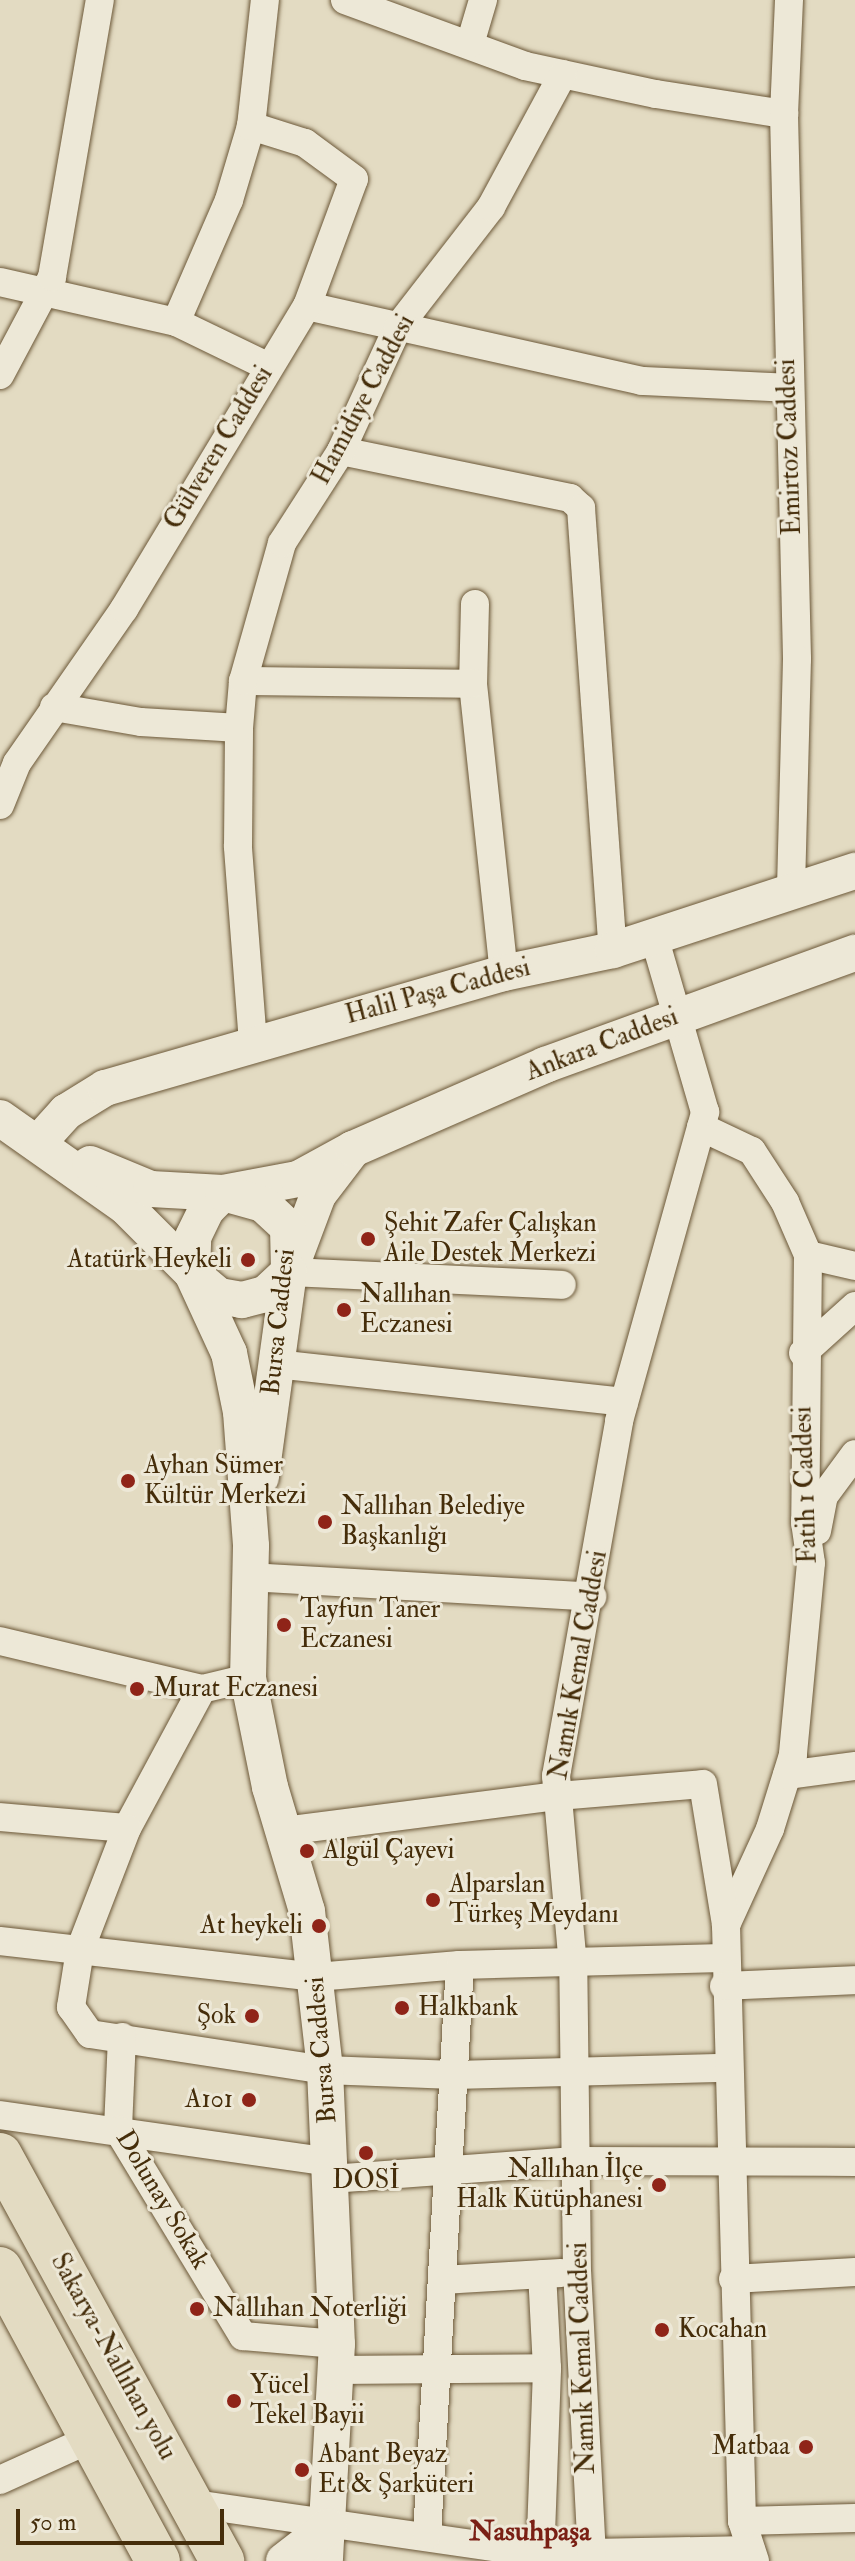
<!DOCTYPE html>
<meta charset="utf-8">
<style>
body{margin:0}
#map{position:relative;width:855px;height:2561px;overflow:hidden;background:#e3dbc2;font-family:"IM FELL Double Pica",serif}
div>[style]{position:absolute}
.roads{filter:drop-shadow(0 0 2px #6c5838) drop-shadow(0 0 2px #6c5838)}
.minor>*{height:28px;margin:-14px;padding:0 14px;transform-origin:14px;border-radius:14px;background:#ede8d7}
.tertiary>*{height:36px;margin:-18px;padding:0 18px;transform-origin:18px;border-radius:18px;background:#ede8d7}
.primary>*{height:44px;margin:-22px;padding:0 22px;transform-origin:22px;border-radius:22px;background:#e3dbc2}
.dots>*{width:22px;height:22px;translate:-50% -50%;box-sizing:border-box;border:4px solid #ede8d7;border-radius:50%}
span{translate:-50% -50%;white-space:nowrap;text-align:center;line-height:1.15;-webkit-text-stroke:6px #ede8d7;paint-order:stroke}
.street-label{font-size:26px;color:#452d0a}
.poi-label{font-size:26px;color:#452d0a}
.left{translate:0 -50%;text-align:left}
.right{translate:-100% -50%;text-align:right}
.neighbourhood-label{font-size:28px;color:#7a1f14;font-weight:700}
.scale{position:absolute;left:16px;top:2509px;width:208px;height:36px;box-sizing:border-box;border:4px solid #452d0a;border-top:0;padding-left:10px;font-size:24px;line-height:28px;white-space:nowrap;color:#452d0a;-webkit-text-stroke:6px #ede8d7;paint-order:stroke}
</style>
<div id="map">
<div class="roads">
<div class="minor">
<i style="left:345px;top:0;width:192px;rotate:20.1deg"></i>
<i style="left:525px;top:66px;width:134px;rotate:12.1deg"></i>
<i style="left:656px;top:94px;width:130px;rotate:8.9deg"></i>
<i style="left:789px;top:0;width:114px;rotate:92.5deg"></i>
<i style="left:784px;top:114px;width:545px;rotate:88.63deg"></i>
<i style="left:797px;top:659px;width:235px;rotate:91.5deg"></i>
<i style="left:470px;top:44px;width:46px;rotate:-73.5deg"></i>
<i style="left:0;top:282px;width:180px;rotate:12.8deg"></i>
<i style="left:176px;top:322px;width:103px;rotate:25.8deg"></i>
<i style="left:307px;top:306px;width:343px;rotate:12.6deg"></i>
<i style="left:642px;top:381px;width:146px;rotate:2.7deg"></i>
<i style="left:176px;top:322px;width:133px;rotate:-66.5deg"></i>
<i style="left:229px;top:200px;width:77px;rotate:-73.4deg"></i>
<i style="left:251px;top:126px;width:127px;rotate:-83.7deg"></i>
<i style="left:0;top:375px;width:111px;rotate:-62deg"></i>
<i style="left:52px;top:277px;width:281px;rotate:-80.2deg"></i>
<i style="left:341px;top:451px;width:234px;rotate:11.6deg"></i>
<i style="left:570px;top:498px;width:15px;rotate:42deg"></i>
<i style="left:581px;top:508px;width:443px;rotate:85.9deg"></i>
<i style="left:475px;top:604px;width:80px;rotate:91.4deg"></i>
<i style="left:473px;top:684px;width:291px;rotate:83.9deg"></i>
<i style="left:243px;top:681px;width:230px;rotate:0.7deg"></i>
<i style="left:54px;top:707px;width:88px;rotate:9.8deg"></i>
<i style="left:141px;top:722px;width:98px;rotate:3.5deg"></i>
<i style="left:0;top:805px;width:45px;rotate:-68deg"></i>
<i style="left:17px;top:763px;width:188px;rotate:-55.2deg"></i>
<i style="left:124px;top:609px;width:354px;rotate:-58.9deg"></i>
<i style="left:307px;top:306px;width:135px;rotate:-69.7deg"></i>
<i style="left:354px;top:179px;width:61px;rotate:-143.7deg"></i>
<i style="left:305px;top:143px;width:57px;rotate:-162.5deg"></i>
<i style="left:253px;top:1043px;width:198px;rotate:-94.4deg"></i>
<i style="left:238px;top:846px;width:118px;rotate:-89.5deg"></i>
<i style="left:239px;top:728px;width:47px;rotate:-85.1deg"></i>
<i style="left:243px;top:681px;width:143px;rotate:-74.2deg"></i>
<i style="left:282px;top:543px;width:109px;rotate:-57.3deg"></i>
<i style="left:341px;top:451px;width:136px;rotate:-65.3deg"></i>
<i style="left:398px;top:327px;width:152px;rotate:-52.2deg"></i>
<i style="left:491px;top:207px;width:151px;rotate:-61.6deg"></i>
<i style="left:701px;top:1127px;width:56px;rotate:25.2deg"></i>
<i style="left:752px;top:1151px;width:61px;rotate:57.1deg"></i>
<i style="left:785px;top:1202px;width:58px;rotate:66.5deg"></i>
<i style="left:808px;top:1255px;width:267px;rotate:90.6deg"></i>
<i style="left:805px;top:1522px;width:41px;rotate:81.7deg"></i>
<i style="left:811px;top:1563px;width:193px;rotate:95.4deg"></i>
<i style="left:793px;top:1755px;width:77px;rotate:107.3deg"></i>
<i style="left:770px;top:1829px;width:106px;rotate:114.6deg"></i>
<i style="left:808px;top:1255px;width:48px;rotate:13.2deg"></i>
<i style="left:289px;top:1272px;width:273px;rotate:2.7deg"></i>
<i style="left:803px;top:1353px;width:70px;rotate:-42.1deg"></i>
<i style="left:276px;top:1364px;width:350px;rotate:6.2deg"></i>
<i style="left:817px;top:1531px;width:36px;rotate:-79deg"></i>
<i style="left:824px;top:1496px;width:52px;rotate:-53.6deg"></i>
<i style="left:250px;top:1577px;width:343px;rotate:3.3deg"></i>
<i style="left:0;top:1641px;width:208px;rotate:13.4deg"></i>
<i style="left:202px;top:1689px;width:47px;rotate:-13.4deg"></i>
<i style="left:202px;top:1689px;width:158px;rotate:118.3deg"></i>
<i style="left:127px;top:1828px;width:131px;rotate:111.1deg"></i>
<i style="left:80px;top:1950px;width:58px;rotate:99deg"></i>
<i style="left:71px;top:2007px;width:33px;rotate:55deg"></i>
<i style="left:90px;top:2034px;width:238px;rotate:8.7deg"></i>
<i style="left:325px;top:2070px;width:129px;rotate:2.2deg"></i>
<i style="left:454px;top:2075px;width:273px;rotate:-1.5deg"></i>
<i style="left:787px;top:1775px;width:69px;rotate:-7.5deg"></i>
<i style="left:0;top:1817px;width:127px;rotate:5deg"></i>
<i style="left:284px;top:1831px;width:276px;rotate:-7.3deg"></i>
<i style="left:558px;top:1796px;width:145px;rotate:-4.7deg"></i>
<i style="left:703px;top:1784px;width:143px;rotate:80.7deg"></i>
<i style="left:726px;top:1925px;width:596px;rotate:88.46deg"></i>
<i style="left:742px;top:2521px;width:42px;rotate:72deg"></i>
<i style="left:0;top:1941px;width:318px;rotate:6.5deg"></i>
<i style="left:316px;top:1977px;width:144px;rotate:-4.8deg"></i>
<i style="left:460px;top:1965px;width:263px;rotate:-1.5deg"></i>
<i style="left:724px;top:1986px;width:131px;rotate:-2.6deg"></i>
<i style="left:122px;top:2037px;width:93px;rotate:92.5deg"></i>
<i style="left:118px;top:2130px;width:241px;rotate:58.8deg"></i>
<i style="left:243px;top:2336px;width:94px;rotate:4.9deg"></i>
<i style="left:0;top:2115px;width:335px;rotate:8.1deg"></i>
<i style="left:331px;top:2179px;width:248px;rotate:-4.2deg"></i>
<i style="left:578px;top:2161px;width:277px;rotate:0.2deg"></i>
<i style="left:733px;top:2279px;width:122px;rotate:-3.3deg"></i>
<i style="left:442px;top:2280px;width:119px;rotate:-3.4deg"></i>
<i style="left:336px;top:2370px;width:211px;rotate:-0.5deg"></i>
<i style="left:0;top:2480px;width:104px;rotate:-24.4deg"></i>
<i style="left:195px;top:2504px;width:349px;rotate:8.2deg"></i>
<i style="left:540px;top:2554px;width:211px;rotate:-1.1deg"></i>
<i style="left:742px;top:2521px;width:113px;rotate:-1.5deg"></i>
<i style="left:427px;top:2535px;width:571px;rotate:-86.69deg"></i>
<i style="left:592px;top:2556px;width:284px;rotate:-93deg"></i>
<i style="left:577px;top:2272px;width:306px;rotate:-90.7deg"></i>
<i style="left:573px;top:1966px;width:191px;rotate:-95.1deg"></i>
<i style="left:556px;top:1776px;width:361px;rotate:-79.9deg"></i>
<i style="left:619px;top:1421px;width:321px;rotate:-74.4deg"></i>
<i style="left:705px;top:1112px;width:182px;rotate:-106.2deg"></i>
<i style="left:540px;top:2561px;width:193px;rotate:-87.9deg"></i>
<i style="left:547px;top:2368px;width:94px;rotate:-93deg"></i>
</div>
<div class="tertiary">
<i style="left:0;top:1118px;width:154px;rotate:35.2deg"></i>
<i style="left:126px;top:1207px;width:93px;rotate:45deg"></i>
<i style="left:192px;top:1273px;width:88px;rotate:65.2deg"></i>
<i style="left:229px;top:1353px;width:60px;rotate:78.5deg"></i>
<i style="left:241px;top:1412px;width:134px;rotate:85.7deg"></i>
<i style="left:251px;top:1546px;width:132px;rotate:91.3deg"></i>
<i style="left:248px;top:1678px;width:111px;rotate:78.6deg"></i>
<i style="left:270px;top:1787px;width:129px;rotate:73.4deg"></i>
<i style="left:307px;top:1911px;width:160px;rotate:83.5deg"></i>
<i style="left:325px;top:2070px;width:274px;rotate:87.5deg"></i>
<i style="left:337px;top:2344px;width:217px;rotate:93.2deg"></i>
<i style="left:38px;top:1143px;width:42px;rotate:-47.9deg"></i>
<i style="left:66px;top:1112px;width:46px;rotate:-31.6deg"></i>
<i style="left:105px;top:1088px;width:415px;rotate:-16.1deg"></i>
<i style="left:504px;top:973px;width:111px;rotate:-11.9deg"></i>
<i style="left:613px;top:950px;width:255px;rotate:-18.1deg"></i>
<i style="left:353px;top:1149px;width:58px;rotate:127.3deg"></i>
<i style="left:318px;top:1195px;width:82px;rotate:110.6deg"></i>
<i style="left:289px;top:1272px;width:33px;rotate:137deg"></i>
<i style="left:265px;top:1294px;width:24px;rotate:165deg"></i>
<i style="left:242px;top:1300px;width:23px;rotate:-170deg"></i>
<i style="left:219px;top:1296px;width:35px;rotate:-140deg"></i>
<i style="left:192px;top:1273px;width:36px;rotate:-88deg"></i>
<i style="left:193px;top:1237px;width:30px;rotate:-64deg"></i>
<i style="left:206px;top:1210px;width:24px;rotate:-45deg"></i>
<i style="left:223px;top:1193px;width:76px;rotate:-10.6deg"></i>
<i style="left:298px;top:1179px;width:63px;rotate:-28.6deg"></i>
<i style="left:353px;top:1149px;width:210px;rotate:-23.6deg"></i>
<i style="left:545px;top:1065px;width:330px;rotate:-19.9deg"></i>
<i style="left:90px;top:1164px;width:66px;rotate:22.3deg"></i>
<i style="left:151px;top:1189px;width:72px;rotate:3.2deg"></i>
<i style="left:223px;top:1193px;width:41px;rotate:15.4deg"></i>
<i style="left:263px;top:1204px;width:34px;rotate:43deg"></i>
<i style="left:288px;top:1227px;width:45px;rotate:88.7deg"></i>
<i style="left:289px;top:1272px;width:207px;rotate:97.8deg"></i>
<i style="left:284px;top:2561px;width:56px;rotate:-37.7deg"></i>
</div>
<div class="primary">
<i style="left:0;top:2155px;width:463px;rotate:61.3deg"></i>
<i style="left:0;top:2269px;width:332px;rotate:61.6deg"></i>
</div>
</div>
<div class="dots">
<i style="left:368px;top:1239px;background:#8f2418"></i>
<i style="left:248px;top:1260px;background:#8f2418"></i>
<i style="left:344px;top:1310px;background:#8f2418"></i>
<i style="left:128px;top:1481px;background:#8f2418"></i>
<i style="left:325px;top:1522px;background:#8f2418"></i>
<i style="left:284px;top:1625px;background:#8f2418"></i>
<i style="left:137px;top:1689px;background:#8f2418"></i>
<i style="left:307px;top:1851px;background:#8f2418"></i>
<i style="left:433px;top:1900px;background:#8f2418"></i>
<i style="left:319px;top:1926px;background:#8f2418"></i>
<i style="left:402px;top:2008px;background:#8f2418"></i>
<i style="left:252px;top:2016px;background:#8f2418"></i>
<i style="left:249px;top:2100px;background:#8f2418"></i>
<i style="left:366px;top:2153px;background:#8f2418"></i>
<i style="left:659px;top:2185px;background:#8f2418"></i>
<i style="left:197px;top:2309px;background:#8f2418"></i>
<i style="left:662px;top:2330px;background:#8f2418"></i>
<i style="left:234px;top:2401px;background:#8f2418"></i>
<i style="left:806px;top:2447px;background:#8f2418"></i>
<i style="left:302px;top:2470px;background:#8f2418"></i>
</div>
<div class="street-label">
<span style="left:364px;top:400px;rotate:-62deg">Hamidiye Caddesi</span>
<span style="left:790px;top:447px;rotate:-92deg">Emirtoz Caddesi</span>
<span style="left:219px;top:448px;rotate:-59deg">Gülveren Caddesi</span>
<span style="left:438px;top:992px;rotate:-15deg">Halil Paşa Caddesi</span>
<span style="left:602px;top:1045px;rotate:-21deg">Ankara Caddesi</span>
<span style="left:279px;top:1322px;rotate:-84deg">Bursa Caddesi</span>
<span style="left:806px;top:1485px;rotate:-92deg">Fatih 1 Caddesi</span>
<span style="left:579px;top:1665px;rotate:-80deg">Namık Kemal Caddesi</span>
<span style="left:322px;top:2050px;rotate:-95deg">Bursa Caddesi</span>
<span style="left:162px;top:2200px;rotate:59deg">Dolunay Sokak</span>
<span style="left:113px;top:2357px;rotate:61deg">Sakarya-Nallıhan yolu</span>
<span style="left:583px;top:2358px;rotate:-92deg">Namık Kemal Caddesi</span>
</div>
<div class="poi-label">
<span class="left" style="left:384px;top:1239px">Şehit Zafer Çalışkan<br>Aile Destek Merkezi</span>
<span class="right" style="left:232px;top:1260px">Atatürk Heykeli</span>
<span class="left" style="left:360px;top:1310px">Nallıhan<br>Eczanesi</span>
<span class="left" style="left:144px;top:1481px">Ayhan Sümer<br>Kültür Merkezi</span>
<span class="left" style="left:341px;top:1522px">Nallıhan Belediye<br>Başkanlığı</span>
<span class="left" style="left:300px;top:1625px">Tayfun Taner<br>Eczanesi</span>
<span class="left" style="left:153px;top:1689px">Murat Eczanesi</span>
<span class="left" style="left:323px;top:1851px">Algül Çayevi</span>
<span class="left" style="left:449px;top:1900px">Alparslan<br>Türkeş Meydanı</span>
<span class="right" style="left:303px;top:1926px">At heykeli</span>
<span class="left" style="left:418px;top:2008px">Halkbank</span>
<span class="right" style="left:236px;top:2016px">Şok</span>
<span class="right" style="left:233px;top:2100px">A101</span>
<span class="right" style="left:643px;top:2185px">Nallıhan İlçe<br>Halk Kütüphanesi</span>
<span style="left:366px;top:2181px">DOSİ</span>
<span class="left" style="left:213px;top:2309px">Nallıhan Noterliği</span>
<span class="left" style="left:678px;top:2330px">Kocahan</span>
<span class="left" style="left:250px;top:2401px">Yücel<br>Tekel Bayii</span>
<span class="right" style="left:790px;top:2447px">Matbaa</span>
<span class="left" style="left:318px;top:2470px">Abant Beyaz<br>Et &amp; Şarküteri</span>
</div>
<div class="neighbourhood-label">
<span style="left:530px;top:2532px">Nasuhpaşa</span>
</div>
<div class="scale">50 m</div>
</div>
